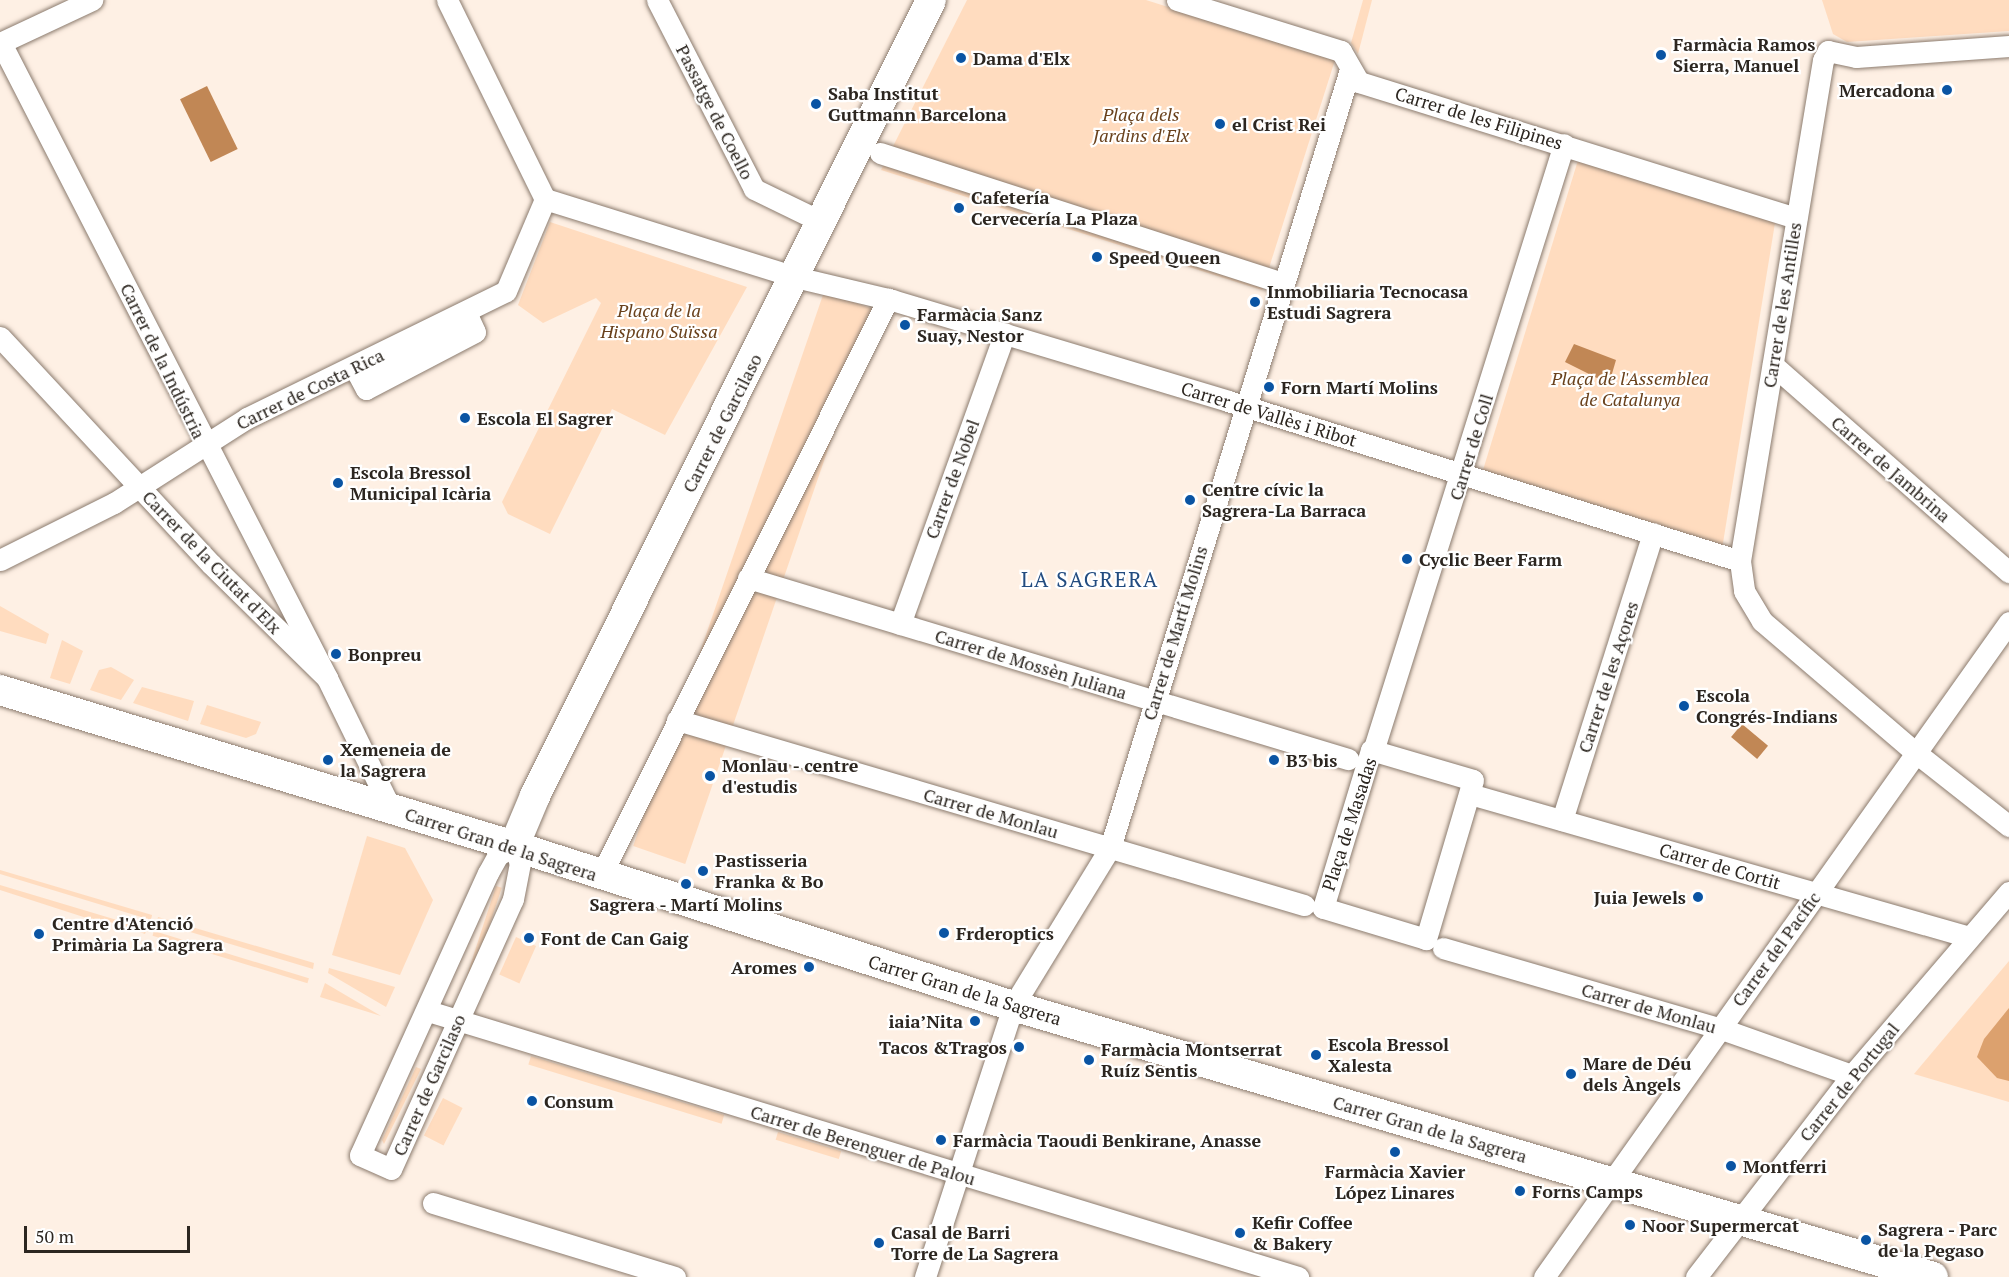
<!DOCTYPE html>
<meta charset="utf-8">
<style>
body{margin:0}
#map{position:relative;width:2009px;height:1277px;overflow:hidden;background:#fef0e4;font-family:"PT Serif",serif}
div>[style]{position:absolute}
.green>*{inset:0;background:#ffdcbf;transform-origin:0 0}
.forest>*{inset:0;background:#dca16e}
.water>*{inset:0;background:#c18755;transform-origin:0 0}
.roads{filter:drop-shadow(0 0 2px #8b7b6e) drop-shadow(0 0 2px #8b7b6e)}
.street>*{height:21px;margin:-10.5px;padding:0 10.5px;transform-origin:10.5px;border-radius:10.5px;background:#fff}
.secondary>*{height:30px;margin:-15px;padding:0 15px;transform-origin:15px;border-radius:15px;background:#fff}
.dots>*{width:16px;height:16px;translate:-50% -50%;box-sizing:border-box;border:3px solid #fff;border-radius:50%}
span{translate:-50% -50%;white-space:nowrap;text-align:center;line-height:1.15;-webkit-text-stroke:4.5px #fff;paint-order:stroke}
.poi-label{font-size:18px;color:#2c2620;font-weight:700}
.left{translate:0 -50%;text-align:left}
.right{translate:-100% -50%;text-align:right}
.street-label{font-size:18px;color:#2c2620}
.park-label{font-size:18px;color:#69411c;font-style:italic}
.quarter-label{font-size:21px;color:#224c80;letter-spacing:1.5px}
.scale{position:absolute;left:24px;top:1226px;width:166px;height:27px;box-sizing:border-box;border:3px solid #2c2620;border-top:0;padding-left:8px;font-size:18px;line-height:21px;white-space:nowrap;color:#2c2620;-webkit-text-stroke:4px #fff;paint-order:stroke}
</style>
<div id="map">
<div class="green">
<i style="clip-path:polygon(967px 0,1146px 0,1335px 60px,1262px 290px,881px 170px)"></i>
<i style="clip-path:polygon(1363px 0,1372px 0,1358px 54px,1351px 43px)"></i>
<i style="clip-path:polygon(1822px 0,2009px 0,2009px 31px,1847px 42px,1833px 34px)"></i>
<i style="clip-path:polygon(1579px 157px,1771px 216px,1775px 223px,1722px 549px,1483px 470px)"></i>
<i style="clip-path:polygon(550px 222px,747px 287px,665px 435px,612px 409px,550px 534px,508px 514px,502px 502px,601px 303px,596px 298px,543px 323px,518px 305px)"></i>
<i style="left:824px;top:292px;width:55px;height:586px;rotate:19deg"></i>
<i style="clip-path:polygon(0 606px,49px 634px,46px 644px,0 631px)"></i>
<i style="clip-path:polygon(62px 640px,83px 651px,70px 684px,50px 678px)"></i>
<i style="clip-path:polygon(111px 667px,134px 680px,121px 700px,90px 690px,99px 670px)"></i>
<i style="clip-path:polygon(142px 687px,194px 701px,188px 721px,133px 703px)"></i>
<i style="clip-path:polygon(207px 705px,261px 722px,256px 734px,246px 738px,200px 724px)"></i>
<i style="clip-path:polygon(367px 836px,405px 848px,433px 900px,400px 975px,332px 955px)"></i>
<i style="clip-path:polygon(0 870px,152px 915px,151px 920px,0 874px)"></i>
<i style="clip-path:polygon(0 885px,147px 929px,145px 934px,101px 919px,99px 922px,0 890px)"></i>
<i style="left:496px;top:886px;width:6px;height:101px;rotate:18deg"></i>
<i style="clip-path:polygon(158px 917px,314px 963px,313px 969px,157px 922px)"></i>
<i style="left:154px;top:931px;width:162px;height:5px;rotate:17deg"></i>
<i style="left:516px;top:937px;width:22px;height:41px;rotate:24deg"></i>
<i style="clip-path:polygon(2009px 961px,2009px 1102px,1914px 1074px)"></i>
<i style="clip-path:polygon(329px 968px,395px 987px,386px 1007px,328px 973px)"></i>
<i style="clip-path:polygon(325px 983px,381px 1016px,320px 997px)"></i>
<i style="left:531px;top:1056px;width:202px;height:9px;rotate:17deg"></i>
<i style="clip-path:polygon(416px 1067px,421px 1069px,384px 1144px,382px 1140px)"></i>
<i style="left:443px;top:1098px;width:22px;height:42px;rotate:27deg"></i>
<i style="left:778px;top:1132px;width:66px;height:8px;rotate:17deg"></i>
</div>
<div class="forest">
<i style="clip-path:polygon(2009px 1008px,2009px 1081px,1997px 1078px,1977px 1057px,1984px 1039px)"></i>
</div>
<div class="water">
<i style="left:207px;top:86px;width:70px;height:30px;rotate:64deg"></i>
<i style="clip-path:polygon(1574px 344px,1616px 360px,1609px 384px,1565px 362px)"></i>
<i style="left:1742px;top:724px;width:34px;height:17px;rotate:40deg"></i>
</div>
<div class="roads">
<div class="street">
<i style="left:447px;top:0;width:222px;rotate:63.8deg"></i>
<i style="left:545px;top:199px;width:262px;rotate:17.3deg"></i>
<i style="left:795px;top:277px;width:100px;rotate:13.3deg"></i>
<i style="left:892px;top:300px;width:351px;rotate:16.7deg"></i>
<i style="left:1228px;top:401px;width:536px;rotate:17.35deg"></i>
<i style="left:657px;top:0;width:212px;rotate:62.8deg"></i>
<i style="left:754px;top:189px;width:76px;rotate:25.9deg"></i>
<i style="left:1177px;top:0;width:172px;rotate:17.3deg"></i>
<i style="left:1341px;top:51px;width:36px;rotate:60deg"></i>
<i style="left:1359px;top:82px;width:458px;rotate:17.3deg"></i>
<i style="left:0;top:43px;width:102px;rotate:-25.1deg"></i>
<i style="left:1px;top:43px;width:714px;rotate:62.82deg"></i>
<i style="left:2009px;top:46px;width:153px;rotate:175.9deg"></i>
<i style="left:1856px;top:57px;width:29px;rotate:-168deg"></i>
<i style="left:1828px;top:51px;width:10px;rotate:119deg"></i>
<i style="left:1823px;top:60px;width:508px;rotate:99.41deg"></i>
<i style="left:1740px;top:561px;width:30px;rotate:82deg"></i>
<i style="left:1744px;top:591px;width:35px;rotate:59deg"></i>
<i style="left:1762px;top:621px;width:201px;rotate:40.6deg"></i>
<i style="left:1915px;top:752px;width:120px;rotate:38.2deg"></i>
<i style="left:880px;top:153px;width:423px;rotate:17.9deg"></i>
<i style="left:469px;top:319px;width:14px;rotate:65deg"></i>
<i style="left:475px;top:332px;width:123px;rotate:152.4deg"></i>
<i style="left:366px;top:389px;width:17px;rotate:-118deg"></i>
<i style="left:358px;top:374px;width:124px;rotate:-26.4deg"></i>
<i style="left:0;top:337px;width:310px;rotate:47.1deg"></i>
<i style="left:211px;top:564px;width:163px;rotate:44.5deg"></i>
<i style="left:327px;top:678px;width:146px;rotate:64deg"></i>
<i style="left:1773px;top:365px;width:314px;rotate:41.3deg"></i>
<i style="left:0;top:560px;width:127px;rotate:-26.6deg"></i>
<i style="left:114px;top:503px;width:158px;rotate:-32.6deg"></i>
<i style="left:247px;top:418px;width:288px;rotate:-26.1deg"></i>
<i style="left:506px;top:291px;width:100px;rotate:-67deg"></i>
<i style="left:748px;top:578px;width:627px;rotate:16.79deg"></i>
<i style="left:900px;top:624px;width:309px;rotate:-70.2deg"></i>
<i style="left:677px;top:720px;width:654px;rotate:16.44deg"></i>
<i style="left:1374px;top:748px;width:633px;rotate:-72.54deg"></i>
<i style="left:1371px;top:750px;width:106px;rotate:16.4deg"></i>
<i style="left:1473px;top:780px;width:166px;rotate:106.5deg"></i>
<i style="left:1426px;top:939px;width:108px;rotate:-163.2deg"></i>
<i style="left:1323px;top:908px;width:165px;rotate:-73.1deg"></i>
<i style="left:1470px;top:794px;width:519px;rotate:15.99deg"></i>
<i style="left:1562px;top:820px;width:301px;rotate:-72.4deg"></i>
<i style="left:514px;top:846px;width:18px;rotate:71deg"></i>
<i style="left:520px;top:863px;width:37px;rotate:101deg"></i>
<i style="left:513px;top:899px;width:296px;rotate:114.3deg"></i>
<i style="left:391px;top:1169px;width:34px;rotate:-156deg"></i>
<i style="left:360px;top:1155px;width:310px;rotate:-65.6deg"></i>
<i style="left:488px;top:873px;width:21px;rotate:-61deg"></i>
<i style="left:498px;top:855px;width:18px;rotate:-29deg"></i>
<i style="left:601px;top:875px;width:644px;rotate:-63.51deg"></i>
<i style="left:1443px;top:948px;width:287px;rotate:16.2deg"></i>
<i style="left:1719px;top:1028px;width:141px;rotate:19.5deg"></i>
<i style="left:428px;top:1011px;width:910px;rotate:17deg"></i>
<i style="left:433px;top:1203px;width:253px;rotate:17deg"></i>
<i style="left:925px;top:1277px;width:285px;rotate:-72deg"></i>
<i style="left:1013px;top:1006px;width:185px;rotate:-58.5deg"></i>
<i style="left:1110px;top:848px;width:814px;rotate:-72.86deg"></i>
<i style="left:1544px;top:1277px;width:803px;rotate:-54.63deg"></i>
<i style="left:1696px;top:1277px;width:255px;rotate:-52.3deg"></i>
<i style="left:1852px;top:1075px;width:241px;rotate:-49.4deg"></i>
</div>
<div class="secondary">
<i style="left:0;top:690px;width:537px;rotate:16.88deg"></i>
<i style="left:514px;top:846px;width:524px;rotate:17.78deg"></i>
<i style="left:1013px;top:1006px;width:959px;rotate:16.41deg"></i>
<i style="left:514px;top:846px;width:54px;rotate:-67.2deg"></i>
<i style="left:535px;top:796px;width:889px;rotate:-63.55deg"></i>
</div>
</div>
<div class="dots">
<i style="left:1661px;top:55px;background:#0a54a3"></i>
<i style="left:961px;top:58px;background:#0a54a3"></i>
<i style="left:1947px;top:90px;background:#0a54a3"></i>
<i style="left:816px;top:104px;background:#0a54a3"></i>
<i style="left:1220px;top:124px;background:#0a54a3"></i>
<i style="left:959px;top:208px;background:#0a54a3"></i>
<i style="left:1097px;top:257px;background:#0a54a3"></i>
<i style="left:1255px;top:302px;background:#0a54a3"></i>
<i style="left:905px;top:325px;background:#0a54a3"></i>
<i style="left:1269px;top:387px;background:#0a54a3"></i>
<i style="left:465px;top:418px;background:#0a54a3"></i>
<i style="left:338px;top:483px;background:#0a54a3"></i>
<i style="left:1190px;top:500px;background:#0a54a3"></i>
<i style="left:1407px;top:559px;background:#0a54a3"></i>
<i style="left:336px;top:654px;background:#0a54a3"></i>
<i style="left:1684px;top:706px;background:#0a54a3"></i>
<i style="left:328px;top:760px;background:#0a54a3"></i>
<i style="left:1274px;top:760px;background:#0a54a3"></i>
<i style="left:710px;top:776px;background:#0a54a3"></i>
<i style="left:703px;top:871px;background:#0a54a3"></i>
<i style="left:686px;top:884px;background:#0a54a3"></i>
<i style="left:1698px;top:897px;background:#0a54a3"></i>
<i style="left:944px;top:933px;background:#0a54a3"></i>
<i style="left:39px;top:934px;background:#0a54a3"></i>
<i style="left:529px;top:938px;background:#0a54a3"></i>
<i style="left:809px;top:967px;background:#0a54a3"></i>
<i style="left:975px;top:1021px;background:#0a54a3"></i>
<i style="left:1019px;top:1047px;background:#0a54a3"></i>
<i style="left:1316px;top:1055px;background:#0a54a3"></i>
<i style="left:1089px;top:1060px;background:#0a54a3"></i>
<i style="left:1571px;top:1074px;background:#0a54a3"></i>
<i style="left:532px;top:1101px;background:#0a54a3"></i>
<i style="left:941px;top:1140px;background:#0a54a3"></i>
<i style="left:1395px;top:1152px;background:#0a54a3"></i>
<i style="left:1731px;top:1166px;background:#0a54a3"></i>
<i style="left:1520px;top:1191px;background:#0a54a3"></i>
<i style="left:1630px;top:1225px;background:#0a54a3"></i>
<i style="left:1240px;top:1233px;background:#0a54a3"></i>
<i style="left:1866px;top:1240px;background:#0a54a3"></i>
<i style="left:879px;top:1243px;background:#0a54a3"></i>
</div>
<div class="poi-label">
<span class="left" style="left:1673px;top:55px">Farmàcia Ramos<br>Sierra, Manuel</span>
<span class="left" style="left:973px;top:58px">Dama d'Elx</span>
<span class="right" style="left:1935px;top:90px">Mercadona</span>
<span class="left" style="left:828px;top:104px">Saba Institut<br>Guttmann Barcelona</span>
<span class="left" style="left:1232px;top:124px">el Crist Rei</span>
<span class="left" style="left:971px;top:208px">Cafetería<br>Cervecería La Plaza</span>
<span class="left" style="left:1109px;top:257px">Speed Queen</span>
<span class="left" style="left:1267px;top:302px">Inmobiliaria Tecnocasa<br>Estudi Sagrera</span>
<span class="left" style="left:917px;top:325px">Farmàcia Sanz<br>Suay, Nestor</span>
<span class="left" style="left:1281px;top:387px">Forn Martí Molins</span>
<span class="left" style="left:477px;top:418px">Escola El Sagrer</span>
<span class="left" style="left:350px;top:483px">Escola Bressol<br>Municipal Icària</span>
<span class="left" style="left:1202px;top:500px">Centre cívic la<br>Sagrera-La Barraca</span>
<span class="left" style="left:1419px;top:559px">Cyclic Beer Farm</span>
<span class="left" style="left:348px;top:654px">Bonpreu</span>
<span class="left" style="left:1696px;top:706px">Escola<br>Congrés-Indians</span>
<span class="left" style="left:340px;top:760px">Xemeneia de<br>la Sagrera</span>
<span class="left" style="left:1286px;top:760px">B3 bis</span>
<span class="left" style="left:722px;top:776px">Monlau - centre<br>d'estudis</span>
<span class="left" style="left:715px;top:871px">Pastisseria<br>Franka &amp; Bo</span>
<span class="right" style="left:1686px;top:897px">Juia Jewels</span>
<span style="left:686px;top:904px">Sagrera - Martí Molins</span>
<span class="left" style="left:52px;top:934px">Centre d'Atenció<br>Primària La Sagrera</span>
<span class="left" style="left:956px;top:933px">Frderoptics</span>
<span class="left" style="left:541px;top:938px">Font de Can Gaig</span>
<span class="right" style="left:797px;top:967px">Aromes</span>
<span class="right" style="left:963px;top:1021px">iaia’Nita</span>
<span class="left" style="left:1328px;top:1055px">Escola Bressol<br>Xalesta</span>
<span class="right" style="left:1007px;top:1047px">Tacos &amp;Tragos</span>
<span class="left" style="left:1101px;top:1060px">Farmàcia Montserrat<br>Ruíz Sentis</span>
<span class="left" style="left:1583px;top:1074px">Mare de Déu<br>dels Àngels</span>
<span class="left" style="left:544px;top:1101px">Consum</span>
<span class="left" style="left:953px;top:1140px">Farmàcia Taoudi Benkirane, Anasse</span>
<span class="left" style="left:1743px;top:1166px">Montferri</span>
<span style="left:1395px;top:1182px">Farmàcia Xavier<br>López Linares</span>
<span class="left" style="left:1532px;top:1191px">Forns Camps</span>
<span class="left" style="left:1252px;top:1233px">Kefir Coffee<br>&amp; Bakery</span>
<span class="left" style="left:1642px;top:1225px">Noor Supermercat</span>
<span class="left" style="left:1878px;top:1240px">Sagrera - Parc<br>de la Pegaso</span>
<span class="left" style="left:891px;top:1243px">Casal de Barri<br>Torre de La Sagrera</span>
</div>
<div class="street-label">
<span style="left:715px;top:112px;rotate:63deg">Passatge de Coello</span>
<span style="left:1479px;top:118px;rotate:17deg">Carrer de les Filipines</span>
<span style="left:1782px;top:305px;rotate:-81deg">Carrer de les Antilles</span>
<span style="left:163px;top:361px;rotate:64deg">Carrer de la Indústria</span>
<span style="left:310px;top:389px;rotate:-26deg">Carrer de Costa Rica</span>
<span style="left:1269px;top:414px;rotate:17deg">Carrer de Vallès i Ribot</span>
<span style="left:722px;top:423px;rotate:-63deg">Carrer de Garcilaso</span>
<span style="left:1471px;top:447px;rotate:-73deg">Carrer de Coll</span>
<span style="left:1891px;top:469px;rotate:41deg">Carrer de Jambrina</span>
<span style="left:952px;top:479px;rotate:-70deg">Carrer de Nobel</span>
<span style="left:212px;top:562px;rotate:46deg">Carrer de la Ciutat d'Elx</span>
<span style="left:1175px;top:633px;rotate:-73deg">Carrer de Martí Molins</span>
<span style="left:1031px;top:664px;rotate:17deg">Carrer de Mossèn Juliana</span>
<span style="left:1608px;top:677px;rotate:-72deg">Carrer de les Açores</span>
<span style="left:991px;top:813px;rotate:16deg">Carrer de Monlau</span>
<span style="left:1349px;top:824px;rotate:-72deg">Plaça de Masadas</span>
<span style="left:501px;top:844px;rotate:18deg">Carrer Gran de la Sagrera</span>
<span style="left:1720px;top:866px;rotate:16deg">Carrer de Cortit</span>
<span style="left:1776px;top:949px;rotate:-54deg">Carrer del Pacífic</span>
<span style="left:965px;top:990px;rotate:17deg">Carrer Gran de la Sagrera</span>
<span style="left:1649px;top:1008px;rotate:16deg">Carrer de Monlau</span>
<span style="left:1849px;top:1082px;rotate:-51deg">Carrer de Portugal</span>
<span style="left:429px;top:1085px;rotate:-66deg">Carrer de Garcilaso</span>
<span style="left:1430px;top:1129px;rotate:16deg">Carrer Gran de la Sagrera</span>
<span style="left:863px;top:1145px;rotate:17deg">Carrer de Berenguer de Palou</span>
</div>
<div class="park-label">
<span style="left:1141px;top:125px">Plaça dels<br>Jardins d'Elx</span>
<span style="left:659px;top:321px">Plaça de la<br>Hispano Suïssa</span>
<span style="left:1630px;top:389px">Plaça de l'Assemblea<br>de Catalunya</span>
</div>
<div class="quarter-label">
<span style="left:1090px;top:579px">LA SAGRERA</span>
</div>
<div class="scale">50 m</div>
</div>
